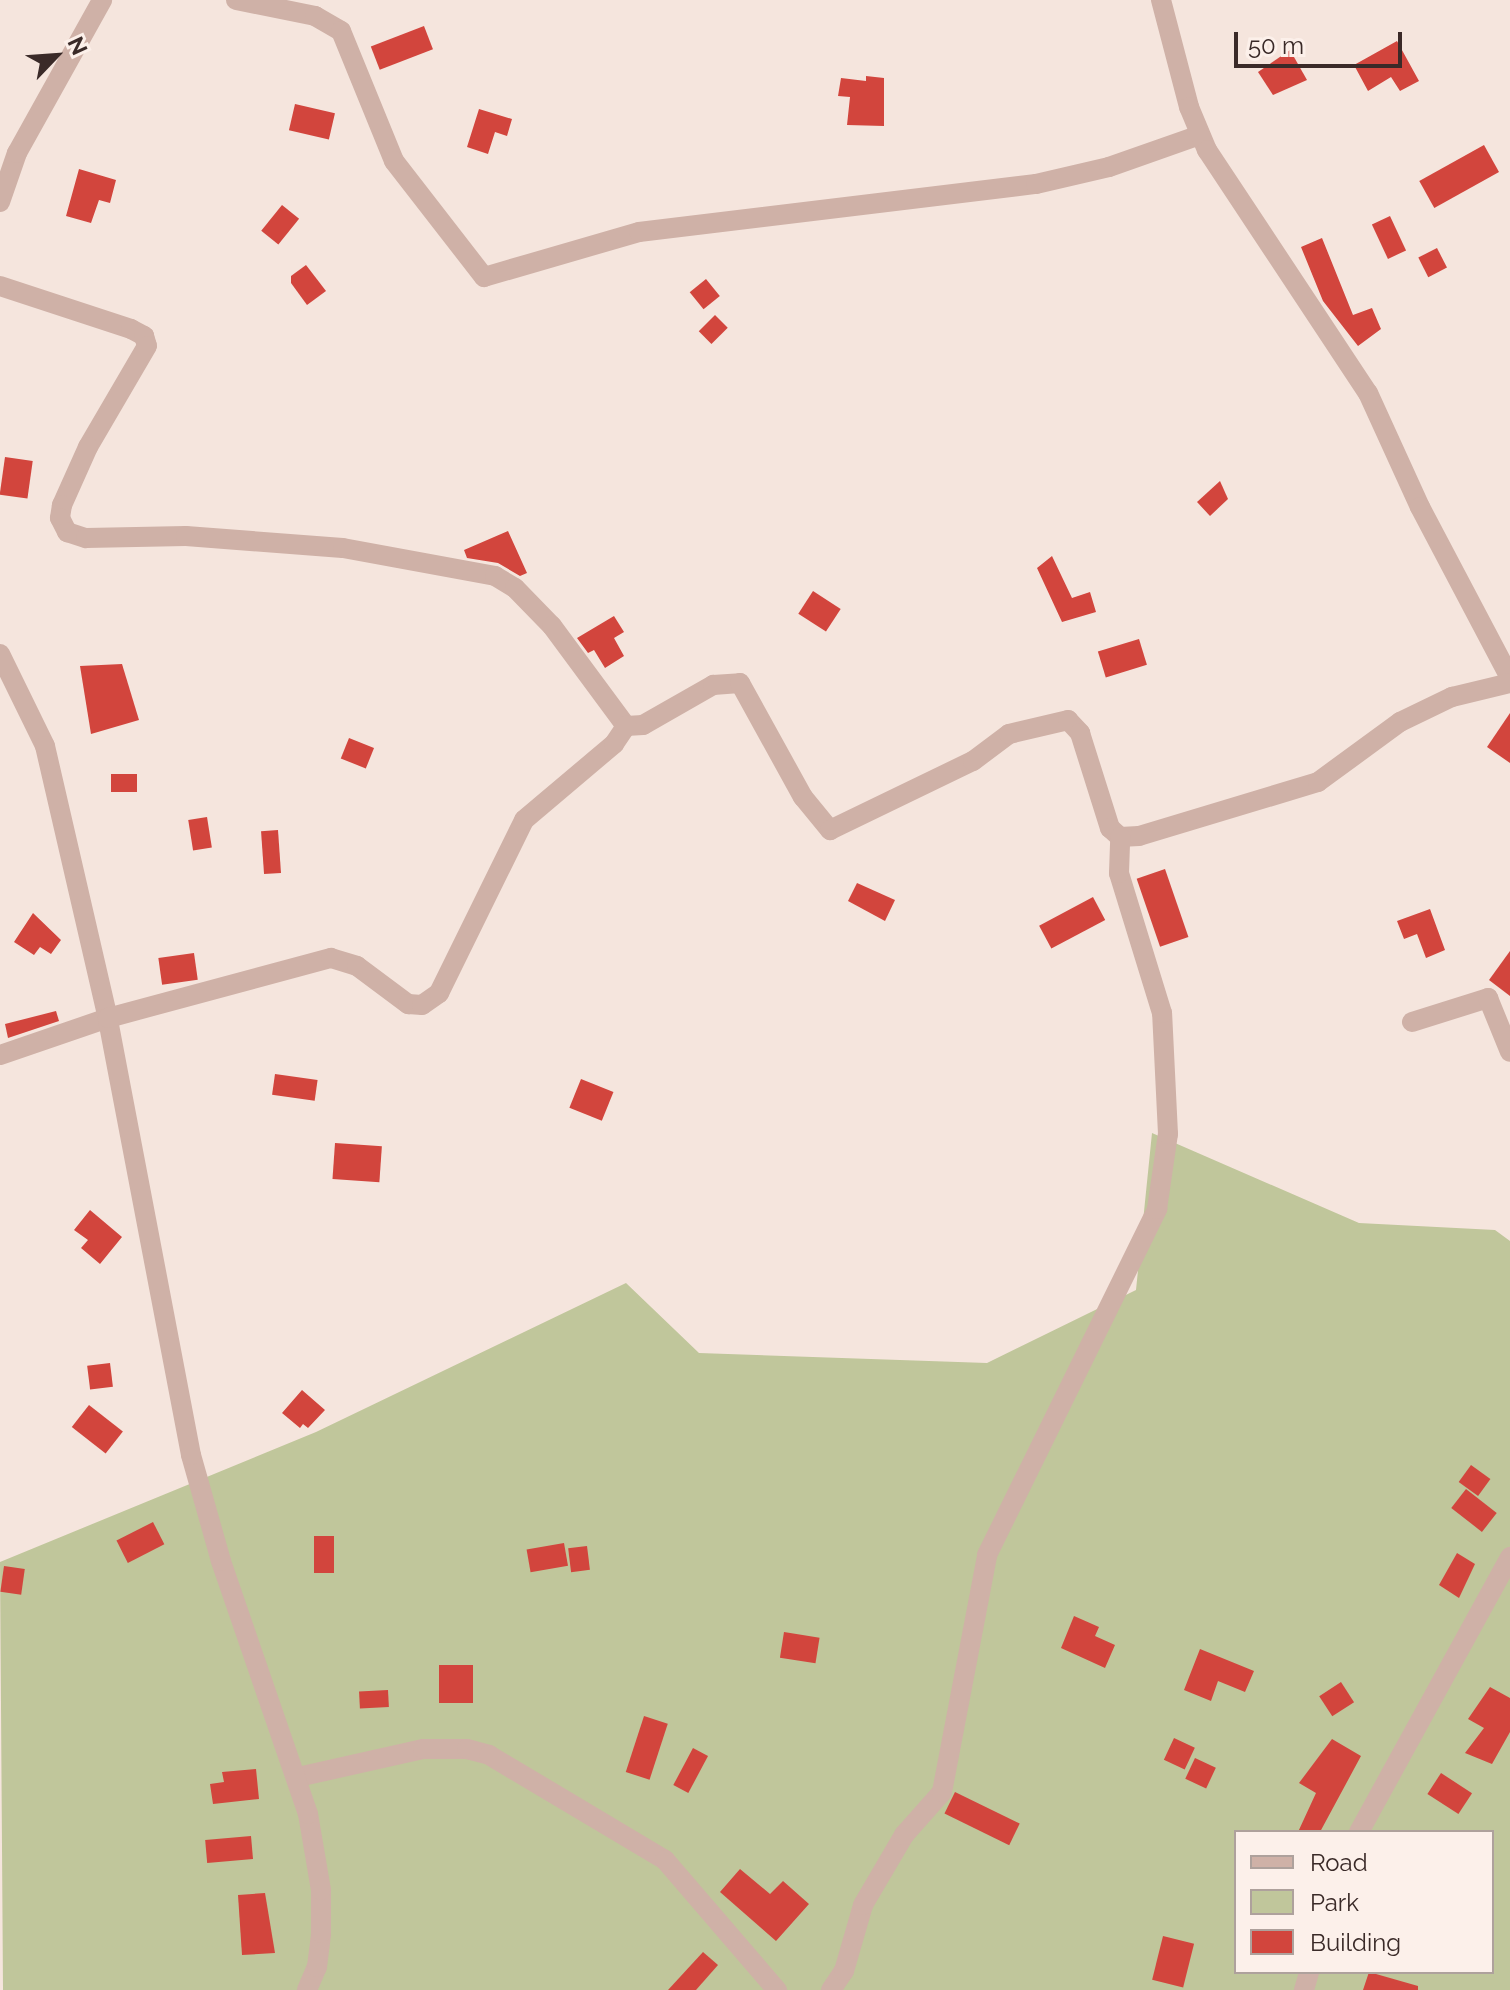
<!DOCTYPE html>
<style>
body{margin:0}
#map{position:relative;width:1510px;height:1990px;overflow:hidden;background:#f5e5dd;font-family:Raleway,sans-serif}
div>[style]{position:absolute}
.green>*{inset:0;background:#c0c69b}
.building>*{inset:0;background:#d2453d;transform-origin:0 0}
.minor>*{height:20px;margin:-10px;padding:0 10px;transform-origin:10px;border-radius:10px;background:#cfb1a7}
span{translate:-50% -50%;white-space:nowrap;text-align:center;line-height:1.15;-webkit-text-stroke:6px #fcf0ea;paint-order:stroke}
.legend{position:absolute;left:1234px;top:1830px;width:260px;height:144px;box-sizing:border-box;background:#fcf0ea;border:2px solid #aea19c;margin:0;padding:10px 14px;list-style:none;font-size:24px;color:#3a2a28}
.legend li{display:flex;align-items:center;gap:16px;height:40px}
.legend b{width:40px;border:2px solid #aea19c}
.north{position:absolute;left:16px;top:16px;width:80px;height:80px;-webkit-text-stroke:6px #fcf0ea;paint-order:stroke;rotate:65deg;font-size:22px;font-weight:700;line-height:32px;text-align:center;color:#3a2a28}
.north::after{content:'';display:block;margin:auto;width:28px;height:36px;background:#3a2a28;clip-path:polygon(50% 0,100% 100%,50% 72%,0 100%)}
.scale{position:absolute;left:1234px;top:32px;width:168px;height:36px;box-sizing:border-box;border:4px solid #3a2a28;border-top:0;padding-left:10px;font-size:24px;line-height:28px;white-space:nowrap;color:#3a2a28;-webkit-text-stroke:6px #fcf0ea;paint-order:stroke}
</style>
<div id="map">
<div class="green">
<i style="clip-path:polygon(evenodd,1152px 1133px,1359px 1223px,1495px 1230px,1510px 1241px,1510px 1990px,3px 1990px,0 1562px,316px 1432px,626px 1283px,699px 1353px,987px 1363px,1136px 1290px,1152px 1133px,1236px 1832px,1492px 1832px,1492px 1972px,1236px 1972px,1236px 1832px)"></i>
</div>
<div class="building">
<i style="left:424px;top:26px;width:25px;height:57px;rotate:69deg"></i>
<i style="clip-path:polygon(1397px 41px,1419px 81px,1400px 91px,1391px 77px,1368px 91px,1354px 65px)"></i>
<i style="clip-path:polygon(1290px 50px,1307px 80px,1273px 95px,1258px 72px)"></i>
<i style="clip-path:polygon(866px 76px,884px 78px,884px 126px,847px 125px,850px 97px,838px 96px,841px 78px,866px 81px)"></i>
<i style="left:295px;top:104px;width:41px;height:27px;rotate:13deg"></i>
<i style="clip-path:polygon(479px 109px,512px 119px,507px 136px,495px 132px,488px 154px,467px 147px)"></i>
<i style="left:1484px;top:145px;width:31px;height:74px;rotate:61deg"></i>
<i style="clip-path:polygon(79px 169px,116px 180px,110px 203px,99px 200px,91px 223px,66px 216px)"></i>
<i style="left:282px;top:205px;width:22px;height:33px;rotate:39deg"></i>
<i style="left:1390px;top:216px;width:38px;height:20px;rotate:65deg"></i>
<i style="clip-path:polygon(1322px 238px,1353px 315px,1372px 308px,1381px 329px,1358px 346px,1323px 301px,1301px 247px)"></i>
<i style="left:1437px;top:248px;width:22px;height:21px;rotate:63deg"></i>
<i style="clip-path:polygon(306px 265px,326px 291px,307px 305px,291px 283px,291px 276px)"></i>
<i style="left:706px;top:279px;width:22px;height:21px;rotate:51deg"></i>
<i style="left:715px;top:315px;width:18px;height:23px;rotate:45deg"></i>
<i style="left:5px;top:457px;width:28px;height:38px;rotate:8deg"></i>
<i style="clip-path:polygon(1220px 481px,1228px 499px,1210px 516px,1197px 502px)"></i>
<i style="clip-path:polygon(508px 531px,527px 573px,520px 576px,498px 563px,467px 558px,464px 550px)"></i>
<i style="clip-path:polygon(1052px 556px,1072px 598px,1090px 592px,1096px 612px,1062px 622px,1037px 568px)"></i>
<i style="left:813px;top:591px;width:33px;height:27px;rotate:33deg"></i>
<i style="clip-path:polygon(614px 616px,624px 632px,614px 638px,624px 656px,605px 668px,594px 650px,588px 653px,577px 638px)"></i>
<i style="left:1139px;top:639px;width:27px;height:43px;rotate:73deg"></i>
<i style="clip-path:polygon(122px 664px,139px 720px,91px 734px,80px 666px)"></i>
<i style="clip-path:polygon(1510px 713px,1510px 763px,1487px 747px)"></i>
<i style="left:349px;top:738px;width:27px;height:22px;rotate:22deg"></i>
<i style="left:137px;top:774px;width:18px;height:26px;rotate:90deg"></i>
<i style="left:207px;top:817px;width:31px;height:19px;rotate:81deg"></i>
<i style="left:278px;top:830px;width:43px;height:17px;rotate:86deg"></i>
<i style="left:1165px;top:869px;width:72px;height:30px;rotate:71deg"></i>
<i style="clip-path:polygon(857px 883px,895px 900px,885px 921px,848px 901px)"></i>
<i style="left:1093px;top:897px;width:26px;height:61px;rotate:62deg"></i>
<i style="clip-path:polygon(1430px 909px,1445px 950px,1426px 958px,1417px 934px,1404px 939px,1397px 921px)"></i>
<i style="clip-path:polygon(33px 913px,61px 940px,51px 954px,40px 947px,34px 955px,14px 942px)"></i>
<i style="clip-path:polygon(1510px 951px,1510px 996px,1489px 980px)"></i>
<i style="left:194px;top:953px;width:27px;height:36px;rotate:82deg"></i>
<i style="clip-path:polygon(56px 1011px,59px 1021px,8px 1038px,5px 1024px)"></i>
<i style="left:275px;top:1074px;width:43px;height:21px;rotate:8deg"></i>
<i style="left:581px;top:1079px;width:35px;height:31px;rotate:22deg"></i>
<i style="left:335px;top:1143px;width:47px;height:36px;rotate:4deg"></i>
<i style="clip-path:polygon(90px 1210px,122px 1237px,100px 1264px,81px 1248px,88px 1240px,74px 1230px)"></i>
<i style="left:110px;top:1363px;width:24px;height:23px;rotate:83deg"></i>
<i style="clip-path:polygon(302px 1390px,325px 1410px,308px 1428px,303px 1424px,300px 1428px,282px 1413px)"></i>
<i style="left:89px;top:1405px;width:43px;height:28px;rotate:38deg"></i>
<i style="left:1471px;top:1465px;width:24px;height:21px;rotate:36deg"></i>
<i style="left:1466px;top:1489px;width:39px;height:24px;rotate:38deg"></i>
<i style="left:153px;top:1522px;width:25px;height:41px;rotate:63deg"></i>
<i style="left:314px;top:1536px;width:20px;height:37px"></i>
<i style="left:564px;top:1543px;width:23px;height:38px;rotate:80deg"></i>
<i style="left:587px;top:1546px;width:24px;height:19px;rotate:83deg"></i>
<i style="clip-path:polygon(1457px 1553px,1475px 1564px,1459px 1598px,1439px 1585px)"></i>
<i style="left:4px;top:1566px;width:21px;height:26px;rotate:8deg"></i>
<i style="clip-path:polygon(1074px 1616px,1099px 1627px,1095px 1636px,1115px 1645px,1105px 1668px,1061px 1648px)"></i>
<i style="left:784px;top:1632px;width:36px;height:26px;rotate:9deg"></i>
<i style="clip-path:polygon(1200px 1649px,1254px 1671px,1245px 1692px,1218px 1681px,1211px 1701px,1184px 1690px)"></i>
<i style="left:439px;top:1665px;width:34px;height:38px"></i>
<i style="left:1341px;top:1682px;width:24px;height:26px;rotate:57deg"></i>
<i style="clip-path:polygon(1490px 1687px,1510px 1698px,1510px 1732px,1492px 1764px,1465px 1753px,1484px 1728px,1468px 1719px)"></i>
<i style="left:388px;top:1690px;width:17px;height:29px;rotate:87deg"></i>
<i style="left:644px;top:1716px;width:25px;height:59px;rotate:18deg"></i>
<i style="left:1174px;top:1738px;width:23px;height:24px;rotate:25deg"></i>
<i style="clip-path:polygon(1332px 1739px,1361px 1756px,1320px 1832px,1298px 1832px,1316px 1793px,1299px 1783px)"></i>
<i style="left:693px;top:1748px;width:17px;height:42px;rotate:28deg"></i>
<i style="left:1195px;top:1758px;width:23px;height:23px;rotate:25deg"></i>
<i style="clip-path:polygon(256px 1769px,259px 1799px,213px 1804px,210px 1784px,224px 1782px,222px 1772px)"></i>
<i style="left:1441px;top:1773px;width:37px;height:25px;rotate:33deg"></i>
<i style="left:955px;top:1792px;width:72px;height:24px;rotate:26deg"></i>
<i style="left:251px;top:1836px;width:23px;height:46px;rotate:85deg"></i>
<i style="clip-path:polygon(740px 1869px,770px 1894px,783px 1881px,809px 1904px,776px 1941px,720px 1892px)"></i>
<i style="clip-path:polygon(265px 1893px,275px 1953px,242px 1955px,238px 1895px)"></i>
<i style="left:1163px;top:1936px;width:32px;height:45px;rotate:14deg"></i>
<i style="clip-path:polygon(703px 1952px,718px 1965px,696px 1990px,668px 1990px)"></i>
<i style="clip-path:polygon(1369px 1972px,1418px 1986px,1418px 1990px,1363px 1990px)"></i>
</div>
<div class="minor">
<i style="left:236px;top:0;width:81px;rotate:11.4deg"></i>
<i style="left:315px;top:16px;width:30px;rotate:30deg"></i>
<i style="left:341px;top:31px;width:140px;rotate:67.8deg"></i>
<i style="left:394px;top:161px;width:147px;rotate:52.2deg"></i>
<i style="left:484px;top:277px;width:161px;rotate:-16.2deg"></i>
<i style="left:639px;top:232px;width:400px;rotate:-6.9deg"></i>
<i style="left:1036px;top:184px;width:75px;rotate:-13.1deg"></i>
<i style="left:1109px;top:167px;width:96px;rotate:-19.4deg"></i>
<i style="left:1161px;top:0;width:111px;rotate:75.3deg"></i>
<i style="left:1189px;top:107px;width:47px;rotate:67.3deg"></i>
<i style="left:1207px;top:150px;width:291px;rotate:56.5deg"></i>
<i style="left:1368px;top:393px;width:125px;rotate:65.5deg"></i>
<i style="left:1420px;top:507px;width:193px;rotate:62.2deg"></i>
<i style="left:0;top:202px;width:52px;rotate:-70.9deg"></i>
<i style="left:17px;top:153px;width:175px;rotate:-60.9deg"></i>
<i style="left:0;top:286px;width:138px;rotate:18.2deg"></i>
<i style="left:131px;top:329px;width:15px;rotate:28deg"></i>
<i style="left:144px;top:336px;width:10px;rotate:73deg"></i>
<i style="left:147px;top:346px;width:117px;rotate:120.3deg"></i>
<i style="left:88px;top:447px;width:64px;rotate:114.1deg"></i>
<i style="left:62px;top:505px;width:13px;rotate:99deg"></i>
<i style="left:60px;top:518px;width:16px;rotate:63deg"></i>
<i style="left:67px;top:532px;width:20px;rotate:18deg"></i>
<i style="left:86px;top:538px;width:100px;rotate:-1.1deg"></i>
<i style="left:186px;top:536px;width:157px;rotate:4.4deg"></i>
<i style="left:343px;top:548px;width:155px;rotate:10.4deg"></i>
<i style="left:495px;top:576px;width:23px;rotate:31deg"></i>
<i style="left:515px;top:588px;width:53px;rotate:45.8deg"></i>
<i style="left:552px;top:626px;width:124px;rotate:53.5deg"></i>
<i style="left:626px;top:726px;width:17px;rotate:-3deg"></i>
<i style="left:643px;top:725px;width:81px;rotate:-29.7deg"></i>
<i style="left:713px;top:685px;width:27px;rotate:-4deg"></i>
<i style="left:740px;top:683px;width:130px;rotate:61.1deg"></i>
<i style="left:803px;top:797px;width:43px;rotate:50.7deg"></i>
<i style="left:830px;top:830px;width:159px;rotate:-25.8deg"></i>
<i style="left:973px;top:761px;width:45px;rotate:-36.9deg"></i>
<i style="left:1009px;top:734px;width:61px;rotate:-13.3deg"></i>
<i style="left:1068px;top:720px;width:18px;rotate:47deg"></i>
<i style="left:1080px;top:733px;width:100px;rotate:72.5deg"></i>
<i style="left:1110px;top:828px;width:13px;rotate:42deg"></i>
<i style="left:1120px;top:837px;width:19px;rotate:-3deg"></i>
<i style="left:1139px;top:836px;width:187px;rotate:-16.8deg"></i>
<i style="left:1318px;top:782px;width:102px;rotate:-36.2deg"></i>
<i style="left:1400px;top:722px;width:58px;rotate:-25.7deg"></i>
<i style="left:1452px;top:697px;width:60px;rotate:-13.6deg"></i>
<i style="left:0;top:654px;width:102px;rotate:63.9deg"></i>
<i style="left:45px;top:746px;width:279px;rotate:77deg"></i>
<i style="left:108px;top:1018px;width:114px;rotate:161.1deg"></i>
<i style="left:1412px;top:1022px;width:80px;rotate:-17.5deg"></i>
<i style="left:1488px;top:998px;width:58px;rotate:67.8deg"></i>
<i style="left:298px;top:1777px;width:128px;rotate:-12.6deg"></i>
<i style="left:423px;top:1749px;width:44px"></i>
<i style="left:467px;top:1749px;width:23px;rotate:15deg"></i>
<i style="left:489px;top:1755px;width:205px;rotate:30.8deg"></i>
<i style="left:665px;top:1860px;width:172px;rotate:49.3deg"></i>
<i style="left:1359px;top:1832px;width:314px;rotate:-61.2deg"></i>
<i style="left:307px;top:1990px;width:25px;rotate:-67deg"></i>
<i style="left:317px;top:1967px;width:34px;rotate:-83deg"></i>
<i style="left:321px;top:1933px;width:43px;rotate:-90deg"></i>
<i style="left:321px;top:1890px;width:77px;rotate:-99.7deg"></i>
<i style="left:308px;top:1814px;width:268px;rotate:-109deg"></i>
<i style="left:221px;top:1561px;width:110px;rotate:-105.8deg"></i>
<i style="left:191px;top:1455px;width:445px;rotate:-100.8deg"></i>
<i style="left:108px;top:1018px;width:231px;rotate:-15.1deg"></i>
<i style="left:331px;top:958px;width:27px;rotate:17deg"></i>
<i style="left:357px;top:966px;width:64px;rotate:36.7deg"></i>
<i style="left:408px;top:1004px;width:14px;rotate:4deg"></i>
<i style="left:422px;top:1005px;width:21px;rotate:-35deg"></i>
<i style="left:439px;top:993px;width:193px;rotate:-63.8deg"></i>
<i style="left:524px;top:820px;width:118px;rotate:-40.2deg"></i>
<i style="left:614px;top:744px;width:22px;rotate:-56deg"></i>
<i style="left:831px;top:1990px;width:23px;rotate:-56deg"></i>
<i style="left:844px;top:1971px;width:69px;rotate:-73.9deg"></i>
<i style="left:863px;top:1905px;width:81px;rotate:-59.6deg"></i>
<i style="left:904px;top:1835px;width:57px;rotate:-48.5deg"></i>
<i style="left:942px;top:1792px;width:241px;rotate:-79.2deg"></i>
<i style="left:987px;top:1555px;width:386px;rotate:-63.8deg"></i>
<i style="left:1157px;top:1209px;width:76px;rotate:-81.7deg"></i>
<i style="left:1168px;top:1134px;width:121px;rotate:-92.8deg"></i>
<i style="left:1162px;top:1013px;width:146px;rotate:-107.1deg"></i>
<i style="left:1119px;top:873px;width:36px;rotate:-88deg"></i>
<i style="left:1304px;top:1990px;width:19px;rotate:-74deg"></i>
</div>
<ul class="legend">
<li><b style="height:10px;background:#cfb1a7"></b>Road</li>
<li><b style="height:22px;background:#c0c69b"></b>Park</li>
<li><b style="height:22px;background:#d2453d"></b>Building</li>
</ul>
<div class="north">N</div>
<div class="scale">50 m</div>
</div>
